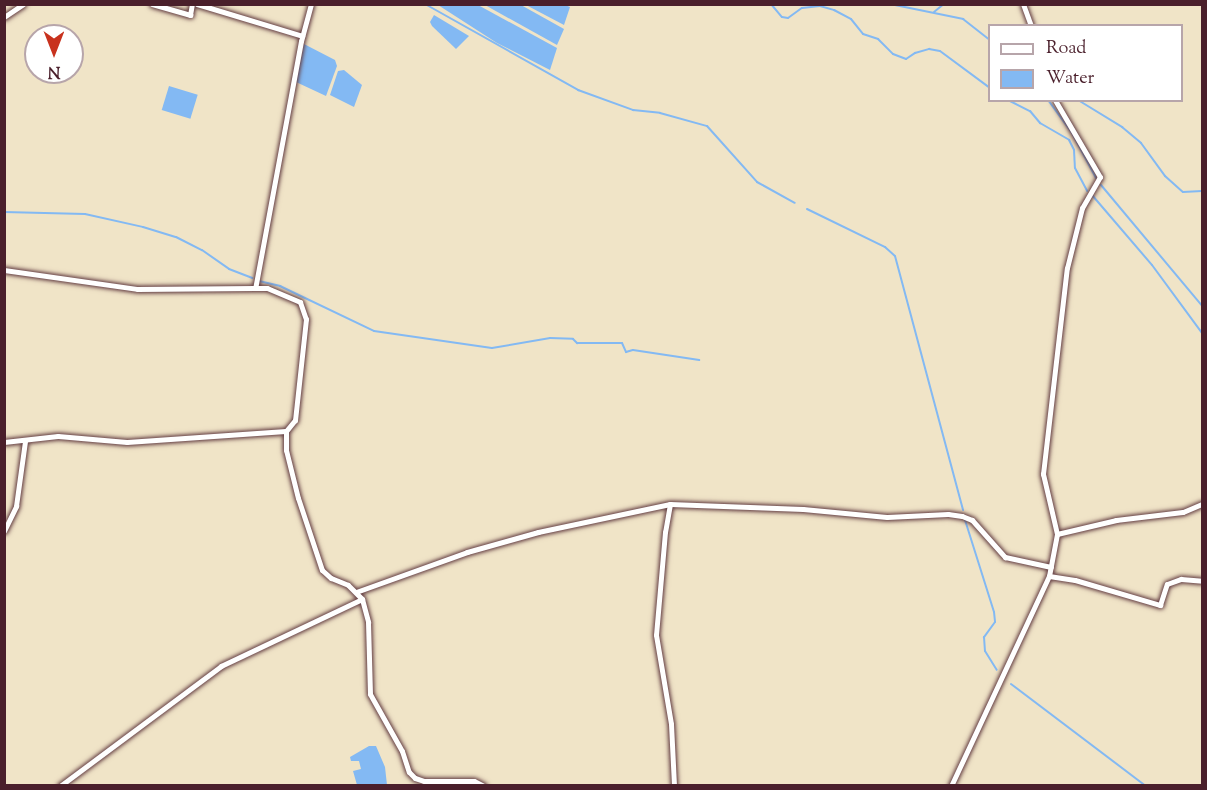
<!DOCTYPE html>
<style>
body{margin:0}
#map{position:relative;width:1207px;height:790px;overflow:hidden;background:#f0e4c7;font-family:"Sorts Mill Goudy",serif}
div>[style]{position:absolute}
.water>*{inset:0;background:#83b9f3;transform-origin:0 0}
.stream>*{height:2px;margin:-1px;padding:0 1px;transform-origin:1px;border-radius:1px;background:#83b9f3}
.roads{filter:drop-shadow(0 0 2px #633d42) drop-shadow(0 0 2px #633d42)}
.street>*{height:5px;margin:-2.5px;padding:0 2.5px;transform-origin:2.5px;border-radius:2.5px;background:#fff}
span{translate:-50% -50%;white-space:nowrap;text-align:center;line-height:1.15;-webkit-text-stroke:5px #fff;paint-order:stroke}
.frame{position:absolute;inset:0;border:6px solid #4a1f2b;pointer-events:none}
.legend{position:absolute;left:988px;top:24px;width:195px;height:78px;box-sizing:border-box;background:#fff;border:2px solid #b7a5aa;margin:0;padding:8px 10px;list-style:none;font-size:18px;color:#4a1f2b}
.legend li{display:flex;align-items:center;gap:12px;height:30px}
.legend b{width:30px;border:2px solid #b7a5aa}
.north{position:absolute;left:24px;top:24px;width:60px;height:60px;box-sizing:border-box;background:#fff;border:2px solid #b7a5aa;border-radius:50%;rotate:180deg;font-size:16px;font-weight:700;line-height:24px;text-align:center;color:#4a1f2b}
.north::after{content:'';display:block;margin:auto;width:21px;height:27px;background:#c8321e;clip-path:polygon(50% 0,100% 100%,50% 72%,0 100%)}
</style>
<div id="map">
<div class="water">
<i style="clip-path:polygon(438px 5px,478px 5px,557px 48px,550px 70px,497px 43px)"></i>
<i style="clip-path:polygon(485px 5px,521px 5px,564px 29px,557px 45px)"></i>
<i style="clip-path:polygon(526px 5px,565px 5px,570px 7px,564px 25px)"></i>
<i style="clip-path:polygon(434px 15px,469px 36px,456px 49px,432px 26px,430px 22px)"></i>
<i style="clip-path:polygon(304px 44px,335px 60px,337px 66px,326px 96px,296px 82px)"></i>
<i style="clip-path:polygon(344px 70px,362px 85px,354px 107px,330px 95px,338px 71px)"></i>
<i style="left:169px;top:86px;width:30px;height:25px;rotate:17deg"></i>
<i style="clip-path:polygon(369px 746px,376px 746px,385px 767px,387px 785px,357px 785px,353px 771px,361px 769px,359px 761px,351px 761px,350px 757px)"></i>
</div>
<div class="stream">
<i style="left:425px;top:4px;width:176px;rotate:29.3deg"></i>
<i style="left:578px;top:90px;width:59px;rotate:20deg"></i>
<i style="left:633px;top:110px;width:27px;rotate:6deg"></i>
<i style="left:660px;top:113px;width:49px;rotate:15.5deg"></i>
<i style="left:707px;top:126px;width:75px;rotate:48.2deg"></i>
<i style="left:757px;top:182px;width:43px;rotate:28.9deg"></i>
<i style="left:771px;top:4px;width:17px;rotate:50deg"></i>
<i style="left:782px;top:17px;width:6px;rotate:9deg"></i>
<i style="left:788px;top:18px;width:17px;rotate:-36deg"></i>
<i style="left:802px;top:8px;width:18px;rotate:-6deg"></i>
<i style="left:820px;top:6px;width:15px;rotate:16deg"></i>
<i style="left:834px;top:10px;width:19px;rotate:28deg"></i>
<i style="left:851px;top:19px;width:19px;rotate:51deg"></i>
<i style="left:863px;top:34px;width:16px;rotate:18deg"></i>
<i style="left:878px;top:39px;width:21px;rotate:45deg"></i>
<i style="left:893px;top:54px;width:14px;rotate:21deg"></i>
<i style="left:906px;top:59px;width:11px;rotate:-34deg"></i>
<i style="left:915px;top:53px;width:15px;rotate:-16deg"></i>
<i style="left:929px;top:49px;width:11px;rotate:10deg"></i>
<i style="left:940px;top:51px;width:62px;rotate:36.5deg"></i>
<i style="left:890px;top:4px;width:75px;rotate:11.6deg"></i>
<i style="left:963px;top:19px;width:34px;rotate:38deg"></i>
<i style="left:934px;top:12px;width:13px;rotate:-39deg"></i>
<i style="left:1008px;top:100px;width:25px;rotate:27deg"></i>
<i style="left:1030px;top:111px;width:16px;rotate:50deg"></i>
<i style="left:1040px;top:123px;width:34px;rotate:30deg"></i>
<i style="left:1069px;top:140px;width:11px;rotate:63deg"></i>
<i style="left:1074px;top:150px;width:18px;rotate:87deg"></i>
<i style="left:1075px;top:168px;width:26px;rotate:62deg"></i>
<i style="left:1048px;top:100px;width:41px;rotate:54deg"></i>
<i style="left:1072px;top:133px;width:51px;rotate:61.9deg"></i>
<i style="left:1078px;top:100px;width:52px;rotate:31.5deg"></i>
<i style="left:1122px;top:127px;width:25px;rotate:40deg"></i>
<i style="left:1141px;top:143px;width:41px;rotate:54deg"></i>
<i style="left:1165px;top:176px;width:24px;rotate:42deg"></i>
<i style="left:1183px;top:192px;width:19px;rotate:-3deg"></i>
<i style="left:1101px;top:185px;width:158px;rotate:50.1deg"></i>
<i style="left:1092px;top:195px;width:92px;rotate:49.4deg"></i>
<i style="left:1152px;top:265px;width:84px;rotate:53.7deg"></i>
<i style="left:807px;top:209px;width:87px;rotate:26deg"></i>
<i style="left:885px;top:247px;width:13px;rotate:42deg"></i>
<i style="left:895px;top:256px;width:263px;rotate:75deg"></i>
<i style="left:4px;top:212px;width:81px;rotate:1.4deg"></i>
<i style="left:85px;top:214px;width:59px;rotate:12.6deg"></i>
<i style="left:143px;top:227px;width:34px;rotate:17deg"></i>
<i style="left:176px;top:237px;width:29px;rotate:27deg"></i>
<i style="left:202px;top:250px;width:33px;rotate:35deg"></i>
<i style="left:229px;top:269px;width:25px;rotate:21deg"></i>
<i style="left:259px;top:281px;width:22px;rotate:13deg"></i>
<i style="left:280px;top:286px;width:104px;rotate:25.6deg"></i>
<i style="left:374px;top:331px;width:119px;rotate:8.2deg"></i>
<i style="left:492px;top:348px;width:59px;rotate:-9.8deg"></i>
<i style="left:550px;top:338px;width:23px;rotate:2deg"></i>
<i style="left:573px;top:339px;width:6px;rotate:45deg"></i>
<i style="left:577px;top:343px;width:45px"></i>
<i style="left:622px;top:343px;width:10px;rotate:66deg"></i>
<i style="left:626px;top:352px;width:7px;rotate:-16deg"></i>
<i style="left:633px;top:350px;width:67px;rotate:8.6deg"></i>
<i style="left:965px;top:520px;width:96px;rotate:72.5deg"></i>
<i style="left:994px;top:612px;width:10px;rotate:84deg"></i>
<i style="left:995px;top:622px;width:19px;rotate:126deg"></i>
<i style="left:984px;top:637px;width:14px;rotate:86deg"></i>
<i style="left:985px;top:651px;width:22px;rotate:58deg"></i>
<i style="left:1011px;top:684px;width:169px;rotate:37.1deg"></i>
</div>
<div class="roads">
<div class="street">
<i style="left:152px;top:4px;width:40px;rotate:16deg"></i>
<i style="left:190px;top:15px;width:11px;rotate:-80deg"></i>
<i style="left:197px;top:4px;width:110px;rotate:16.9deg"></i>
<i style="left:311px;top:4px;width:38px;rotate:105deg"></i>
<i style="left:301px;top:41px;width:251px;rotate:100.5deg"></i>
<i style="left:255px;top:288px;width:12px"></i>
<i style="left:267px;top:288px;width:36px;rotate:23deg"></i>
<i style="left:300px;top:302px;width:18px;rotate:71deg"></i>
<i style="left:306px;top:319px;width:102px;rotate:96.2deg"></i>
<i style="left:295px;top:420px;width:14px;rotate:129deg"></i>
<i style="left:286px;top:431px;width:19px;rotate:90deg"></i>
<i style="left:286px;top:450px;width:49px;rotate:76deg"></i>
<i style="left:298px;top:498px;width:76px;rotate:71.6deg"></i>
<i style="left:322px;top:570px;width:12px;rotate:42deg"></i>
<i style="left:331px;top:578px;width:18px;rotate:22deg"></i>
<i style="left:348px;top:585px;width:20px;rotate:45deg"></i>
<i style="left:362px;top:599px;width:24px;rotate:75deg"></i>
<i style="left:368px;top:622px;width:72px;rotate:88.4deg"></i>
<i style="left:370px;top:694px;width:65px;rotate:60.7deg"></i>
<i style="left:402px;top:751px;width:22px;rotate:72deg"></i>
<i style="left:409px;top:772px;width:8px;rotate:45deg"></i>
<i style="left:415px;top:778px;width:9px;rotate:18deg"></i>
<i style="left:424px;top:781px;width:50px"></i>
<i style="left:474px;top:781px;width:11px;rotate:27deg"></i>
<i style="left:1023px;top:4px;width:23px;rotate:70deg"></i>
<i style="left:4px;top:17px;width:23px;rotate:-34deg"></i>
<i style="left:4px;top:270px;width:134px;rotate:8.1deg"></i>
<i style="left:137px;top:289px;width:118px;rotate:-0.5deg"></i>
<i style="left:4px;top:442px;width:54px;rotate:-6.3deg"></i>
<i style="left:58px;top:436px;width:69px;rotate:5deg"></i>
<i style="left:127px;top:442px;width:159px;rotate:-4deg"></i>
<i style="left:670px;top:504px;width:28px;rotate:100deg"></i>
<i style="left:665px;top:532px;width:103px;rotate:95deg"></i>
<i style="left:656px;top:635px;width:90px;rotate:80.4deg"></i>
<i style="left:671px;top:724px;width:62px;rotate:87.2deg"></i>
<i style="left:4px;top:531px;width:28px;rotate:-64deg"></i>
<i style="left:16px;top:506px;width:66px;rotate:-82.1deg"></i>
<i style="left:1057px;top:534px;width:61px;rotate:-13.3deg"></i>
<i style="left:1116px;top:520px;width:67px;rotate:-6.8deg"></i>
<i style="left:1183px;top:512px;width:21px;rotate:-23deg"></i>
<i style="left:1049px;top:576px;width:26px;rotate:9deg"></i>
<i style="left:1075px;top:580px;width:89px;rotate:16.4deg"></i>
<i style="left:1160px;top:605px;width:22px;rotate:-72deg"></i>
<i style="left:1167px;top:584px;width:15px;rotate:-20deg"></i>
<i style="left:1181px;top:579px;width:21px;rotate:5deg"></i>
<i style="left:356px;top:592px;width:118px;rotate:-19.8deg"></i>
<i style="left:467px;top:552px;width:74px;rotate:-15.7deg"></i>
<i style="left:538px;top:532px;width:135px;rotate:-12deg"></i>
<i style="left:670px;top:504px;width:133px;rotate:2.2deg"></i>
<i style="left:803px;top:509px;width:84px;rotate:5.4deg"></i>
<i style="left:887px;top:517px;width:61px;rotate:-2.8deg"></i>
<i style="left:948px;top:514px;width:14px;rotate:8deg"></i>
<i style="left:962px;top:516px;width:11px;rotate:22deg"></i>
<i style="left:972px;top:520px;width:50px;rotate:48.3deg"></i>
<i style="left:1005px;top:557px;width:47px;rotate:12.3deg"></i>
<i style="left:60px;top:786px;width:201px;rotate:-36.7deg"></i>
<i style="left:221px;top:666px;width:156px;rotate:-25.4deg"></i>
<i style="left:951px;top:786px;width:232px;rotate:-65deg"></i>
<i style="left:1049px;top:576px;width:43px;rotate:-79.2deg"></i>
<i style="left:1057px;top:534px;width:62px;rotate:-103.1deg"></i>
<i style="left:1043px;top:474px;width:207px;rotate:-83.4deg"></i>
<i style="left:1067px;top:268px;width:62px;rotate:-76deg"></i>
<i style="left:1082px;top:208px;width:36px;rotate:-60deg"></i>
<i style="left:1100px;top:177px;width:89px;rotate:-120.3deg"></i>
</div>
</div>
<div class="frame"></div>
<ul class="legend">
<li><b style="height:8px;background:#fff"></b>Road</li>
<li><b style="height:16px;background:#83b9f3"></b>Water</li>
</ul>
<div class="north">N</div>
</div>
